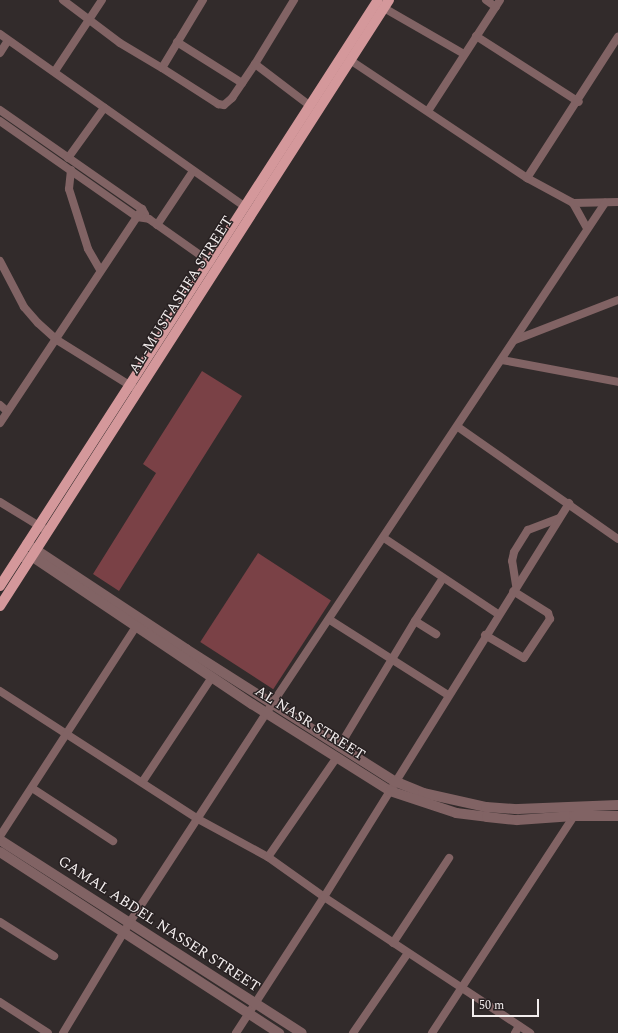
<!DOCTYPE html>
<style>
body{margin:0}
#map{position:relative;width:618px;height:1033px;overflow:hidden;background:#322b2b;font-family:Spectral,serif}
div>[style]{position:absolute}
.green>*{inset:0;background:#7a4146;transform-origin:0 0}
.minor>*{height:8px;margin:-4px;padding:0 4px;transform-origin:4px;border-radius:4px;background:#816364}
.tertiary>*{height:10px;margin:-5px;padding:0 5px;transform-origin:5px;border-radius:5px;background:#816364}
.primary>*{height:10px;margin:-5px;padding:0 5px;transform-origin:5px;border-radius:5px;background:#d4989b}
span{translate:-50% -50%;white-space:nowrap;text-align:center;line-height:1.15;-webkit-text-stroke:3px #282122;paint-order:stroke}
.street-label{font-size:15px;color:#f3eeee}
.scale{position:absolute;left:472px;top:999px;width:67px;height:18px;box-sizing:border-box;border:2px solid #f3eeee;border-top:0;padding-left:5px;font-size:12px;line-height:14px;white-space:nowrap;color:#f3eeee;-webkit-text-stroke:3px #282122;paint-order:stroke}
</style>
<div id="map">
<div class="green">
<i style="clip-path:polygon(202px 371px,242px 396px,119px 591px,93px 574px,156px 473px,143px 464px)"></i>
<i style="left:258px;top:553px;width:87px;height:106px;rotate:33deg"></i>
</div>
<div class="minor">
<i style="left:63px;top:0;width:71px;rotate:37deg"></i>
<i style="left:120px;top:43px;width:49px;rotate:30.8deg"></i>
<i style="left:203px;top:0;width:79px;rotate:121.1deg"></i>
<i style="left:162px;top:68px;width:67px;rotate:32.7deg"></i>
<i style="left:218px;top:104px;width:6px;rotate:9deg"></i>
<i style="left:224px;top:105px;width:11px;rotate:-41deg"></i>
<i style="left:232px;top:98px;width:41px;rotate:-55.9deg"></i>
<i style="left:255px;top:64px;width:75px;rotate:-58.6deg"></i>
<i style="left:486px;top:0;width:12px;rotate:35deg"></i>
<i style="left:384px;top:8px;width:92px;rotate:29.9deg"></i>
<i style="left:0;top:34px;width:299px;rotate:35.2deg"></i>
<i style="left:476px;top:36px;width:122px;rotate:32.7deg"></i>
<i style="left:177px;top:42px;width:77px;rotate:32.2deg"></i>
<i style="left:0;top:53px;width:15px;rotate:-58deg"></i>
<i style="left:350px;top:60px;width:213px;rotate:33.7deg"></i>
<i style="left:527px;top:178px;width:52px;rotate:28.5deg"></i>
<i style="left:573px;top:203px;width:29px;rotate:61deg"></i>
<i style="left:255px;top:64px;width:68px;rotate:37.2deg"></i>
<i style="left:55px;top:71px;width:85px;rotate:-56.5deg"></i>
<i style="left:0;top:110px;width:173px;rotate:34.9deg"></i>
<i style="left:142px;top:209px;width:6px;rotate:59deg"></i>
<i style="left:428px;top:111px;width:132px;rotate:-57deg"></i>
<i style="left:0;top:121px;width:167px;rotate:35deg"></i>
<i style="left:137px;top:217px;width:12px;rotate:9deg"></i>
<i style="left:149px;top:219px;width:75px;rotate:35.2deg"></i>
<i style="left:68px;top:158px;width:62px;rotate:-54.2deg"></i>
<i style="left:71px;top:170px;width:19px;rotate:96deg"></i>
<i style="left:69px;top:189px;width:63px;rotate:72.4deg"></i>
<i style="left:88px;top:249px;width:24px;rotate:60deg"></i>
<i style="left:527px;top:178px;width:168px;rotate:-57.2deg"></i>
<i style="left:573px;top:203px;width:45px;rotate:-1.3deg"></i>
<i style="left:157px;top:225px;width:65px;rotate:-56.3deg"></i>
<i style="left:0;top:261px;width:52px;rotate:62.4deg"></i>
<i style="left:24px;top:307px;width:21px;rotate:49deg"></i>
<i style="left:38px;top:323px;width:25px;rotate:42deg"></i>
<i style="left:57px;top:340px;width:91px;rotate:31.9deg"></i>
<i style="left:515px;top:340px;width:110px;rotate:-21.2deg"></i>
<i style="left:502px;top:360px;width:118px;rotate:10.7deg"></i>
<i style="left:0;top:405px;width:9px;rotate:41deg"></i>
<i style="left:0;top:423px;width:257px;rotate:-56.4deg"></i>
<i style="left:458px;top:427px;width:195px;rotate:35deg"></i>
<i style="left:0;top:502px;width:52px;rotate:31.5deg"></i>
<i style="left:384px;top:538px;width:137px;rotate:33.7deg"></i>
<i style="left:516px;top:585px;width:24px;rotate:-99deg"></i>
<i style="left:512px;top:561px;width:9px;rotate:-77deg"></i>
<i style="left:514px;top:552px;width:26px;rotate:-58deg"></i>
<i style="left:528px;top:530px;width:33px;rotate:-21deg"></i>
<i style="left:330px;top:620px;width:140px;rotate:32.4deg"></i>
<i style="left:415px;top:621px;width:51px;rotate:-56.9deg"></i>
<i style="left:485px;top:635px;width:45px;rotate:30.5deg"></i>
<i style="left:524px;top:658px;width:47px;rotate:-56.3deg"></i>
<i style="left:550px;top:619px;width:6px;rotate:-108deg"></i>
<i style="left:548px;top:613px;width:41px;rotate:-147.8deg"></i>
<i style="left:0;top:691px;width:236px;rotate:32.9deg"></i>
<i style="left:198px;top:819px;width:80px;rotate:28.5deg"></i>
<i style="left:268px;top:857px;width:69px;rotate:35.5deg"></i>
<i style="left:324px;top:897px;width:247px;rotate:33.4deg"></i>
<i style="left:339px;top:747px;width:147px;rotate:-58.9deg"></i>
<i style="left:415px;top:621px;width:25px;rotate:32deg"></i>
<i style="left:143px;top:781px;width:125px;rotate:-56.4deg"></i>
<i style="left:32px;top:788px;width:97px;rotate:33.2deg"></i>
<i style="left:0;top:836px;width:252px;rotate:-57deg"></i>
<i style="left:268px;top:857px;width:121px;rotate:-55.4deg"></i>
<i style="left:0;top:922px;width:64px;rotate:32.2deg"></i>
<i style="left:393px;top:943px;width:102px;rotate:-56.6deg"></i>
<i style="left:0;top:1002px;width:57px;rotate:32.9deg"></i>
<i style="left:63px;top:1033px;width:130px;rotate:-58.9deg"></i>
<i style="left:130px;top:922px;width:260px;rotate:-56.9deg"></i>
<i style="left:272px;top:704px;width:602px;rotate:-56.39deg"></i>
<i style="left:236px;top:1033px;width:162px;rotate:-57.1deg"></i>
<i style="left:324px;top:897px;width:464px;rotate:-58.1deg"></i>
<i style="left:353px;top:1033px;width:97px;rotate:-55.5deg"></i>
<i style="left:432px;top:1033px;width:259px;rotate:-56.8deg"></i>
<i style="left:515px;top:1033px;width:8px;rotate:-60deg"></i>
</div>
<div class="tertiary">
<i style="left:27px;top:544px;width:191px;rotate:33.4deg"></i>
<i style="left:186px;top:649px;width:246px;rotate:32.4deg"></i>
<i style="left:394px;top:781px;width:31px;rotate:22deg"></i>
<i style="left:423px;top:793px;width:65px;rotate:12.5deg"></i>
<i style="left:486px;top:807px;width:32px;rotate:4deg"></i>
<i style="left:518px;top:809px;width:100px;rotate:-2.3deg"></i>
<i style="left:19px;top:557px;width:14px"></i>
<i style="left:33px;top:557px;width:264px;rotate:33.9deg"></i>
<i style="left:252px;top:704px;width:163px;rotate:32.2deg"></i>
<i style="left:390px;top:791px;width:70px;rotate:18.4deg"></i>
<i style="left:456px;top:813px;width:31px;rotate:7deg"></i>
<i style="left:487px;top:817px;width:30px;rotate:6deg"></i>
<i style="left:517px;top:820px;width:57px;rotate:-4deg"></i>
<i style="left:574px;top:816px;width:44px"></i>
<i style="left:0;top:840px;width:358px;rotate:32.6deg"></i>
<i style="left:0;top:852px;width:333px;rotate:33deg"></i>
</div>
<div class="primary">
<i style="left:0;top:586px;width:697px;rotate:-57.18deg"></i>
<i style="left:0;top:606px;width:720px;rotate:-57.3deg"></i>
</div>
<div class="street-label">
<span style="left:181px;top:295px;rotate:-58deg">AL-MUSTASHFA STREET</span>
<span style="left:310px;top:723px;rotate:32deg">AL NASR STREET</span>
<span style="left:159px;top:924px;rotate:33deg">GAMAL ABDEL NASSER STREET</span>
</div>
<div class="scale">50 m</div>
</div>
